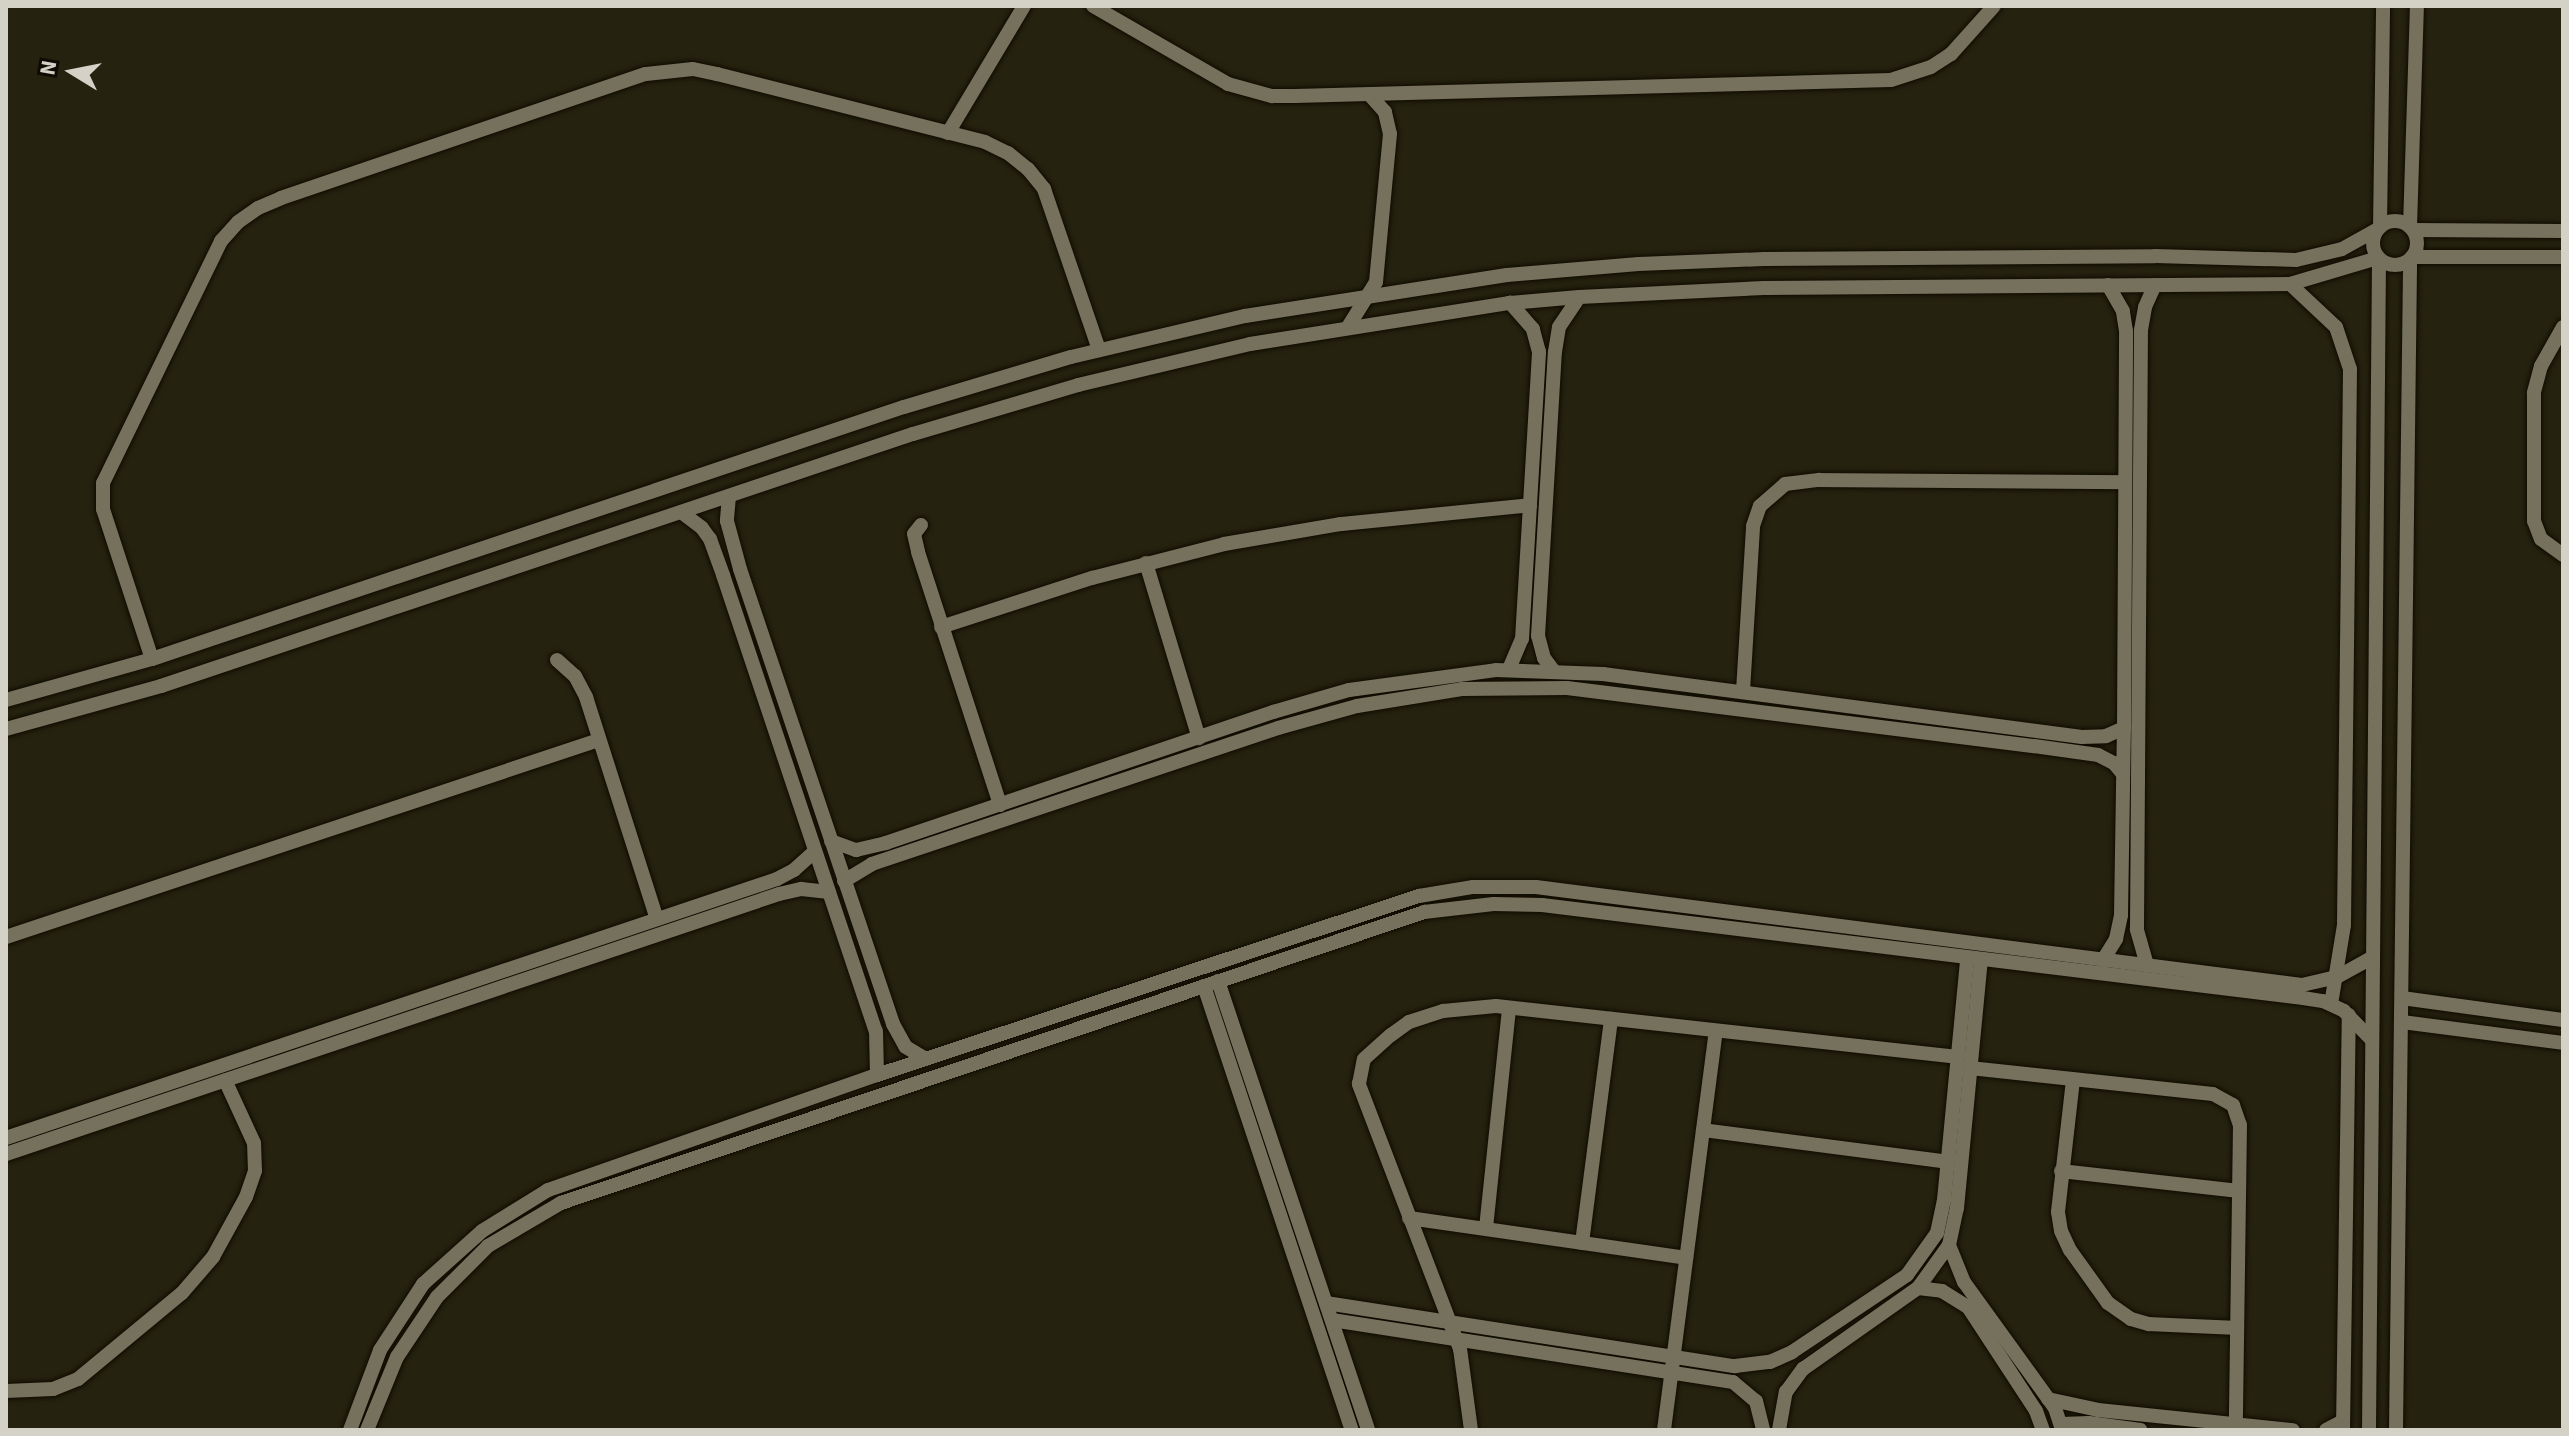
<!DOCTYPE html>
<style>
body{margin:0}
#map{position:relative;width:2569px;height:1436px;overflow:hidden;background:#25220f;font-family:"Source Sans 3",sans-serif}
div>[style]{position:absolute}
.roads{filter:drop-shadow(0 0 2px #0f0b00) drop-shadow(0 0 2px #0f0b00)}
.minor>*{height:14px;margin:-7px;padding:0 7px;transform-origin:7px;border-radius:7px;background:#75715c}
.minor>.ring{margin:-7px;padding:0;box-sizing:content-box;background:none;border:14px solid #75715c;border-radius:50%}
span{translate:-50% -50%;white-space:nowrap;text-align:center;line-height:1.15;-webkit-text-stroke:7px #0d0b04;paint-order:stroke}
.frame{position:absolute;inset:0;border:8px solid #d4d2c6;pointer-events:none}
.north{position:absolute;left:32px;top:32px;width:80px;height:80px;-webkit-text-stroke:6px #0d0b04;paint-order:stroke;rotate:280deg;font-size:22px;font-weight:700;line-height:32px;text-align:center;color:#d4d2c6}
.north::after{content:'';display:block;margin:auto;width:28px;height:36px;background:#d4d2c6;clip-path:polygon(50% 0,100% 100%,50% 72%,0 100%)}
</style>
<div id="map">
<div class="roads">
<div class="minor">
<i style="left:1093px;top:6px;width:156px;rotate:30deg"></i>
<i style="left:1228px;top:84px;width:46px;rotate:15.3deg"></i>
<i style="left:1272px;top:96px;width:23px"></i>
<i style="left:1295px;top:96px;width:596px;rotate:-1.54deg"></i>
<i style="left:1891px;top:80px;width:42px;rotate:-18deg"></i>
<i style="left:1931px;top:67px;width:24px;rotate:-33deg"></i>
<i style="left:1951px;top:54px;width:64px;rotate:-48.1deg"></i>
<i style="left:948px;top:133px;width:148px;rotate:-59.1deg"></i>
<i class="ring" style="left:2373px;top:221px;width:30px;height:30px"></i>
<i style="left:2380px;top:227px;width:221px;rotate:-89.2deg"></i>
<i style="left:2410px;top:227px;width:221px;rotate:-88.2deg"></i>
<i style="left:2413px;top:230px;width:150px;rotate:0.4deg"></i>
<i style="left:2412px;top:257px;width:151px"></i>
<i style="left:2290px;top:284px;width:63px;rotate:43.1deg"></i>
<i style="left:2336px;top:327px;width:44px;rotate:71.6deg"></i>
<i style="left:2350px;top:369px;width:556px;rotate:90.62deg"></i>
<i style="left:2344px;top:925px;width:80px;rotate:99.3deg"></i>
<i style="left:1348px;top:327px;width:53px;rotate:-58.1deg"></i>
<i style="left:1376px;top:282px;width:149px;rotate:-84.6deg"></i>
<i style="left:1390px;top:134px;width:23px;rotate:-103deg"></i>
<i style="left:1385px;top:112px;width:24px;rotate:-132deg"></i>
<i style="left:2563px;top:327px;width:45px;rotate:119.4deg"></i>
<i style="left:2541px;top:366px;width:28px;rotate:105deg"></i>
<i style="left:2534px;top:393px;width:128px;rotate:90deg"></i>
<i style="left:2534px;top:521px;width:19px;rotate:69deg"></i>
<i style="left:2541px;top:539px;width:27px;rotate:36deg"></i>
<i style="left:729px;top:496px;width:25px;rotate:95deg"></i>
<i style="left:727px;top:521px;width:50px;rotate:74.8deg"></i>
<i style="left:740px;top:569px;width:480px;rotate:71.4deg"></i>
<i style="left:893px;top:1024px;width:26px;rotate:61deg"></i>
<i style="left:906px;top:1047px;width:23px;rotate:31deg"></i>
<i style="left:681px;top:512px;width:26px;rotate:37deg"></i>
<i style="left:702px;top:528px;width:14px;rotate:54deg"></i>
<i style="left:710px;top:539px;width:38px;rotate:70deg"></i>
<i style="left:723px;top:575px;width:481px;rotate:71.5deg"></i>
<i style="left:876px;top:1031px;width:44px;rotate:88.7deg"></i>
<i style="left:921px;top:525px;width:11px;rotate:128deg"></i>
<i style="left:914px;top:534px;width:18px;rotate:77deg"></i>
<i style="left:918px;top:552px;width:266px;rotate:72deg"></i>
<i style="left:1146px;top:563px;width:183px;rotate:73.2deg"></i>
<i style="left:941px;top:627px;width:159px;rotate:-18deg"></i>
<i style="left:1092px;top:578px;width:136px;rotate:-14.4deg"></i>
<i style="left:1224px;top:544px;width:119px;rotate:-9.7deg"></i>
<i style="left:1341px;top:524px;width:190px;rotate:-5.7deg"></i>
<i style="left:152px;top:659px;width:158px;rotate:-108.1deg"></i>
<i style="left:103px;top:509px;width:26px;rotate:-90deg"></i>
<i style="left:103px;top:483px;width:269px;rotate:-64deg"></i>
<i style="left:221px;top:241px;width:25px;rotate:-48deg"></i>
<i style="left:238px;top:222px;width:24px;rotate:-35deg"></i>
<i style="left:258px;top:208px;width:25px;rotate:-23deg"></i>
<i style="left:281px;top:198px;width:385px;rotate:-18.8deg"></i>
<i style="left:646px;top:74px;width:47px;rotate:-6.1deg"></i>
<i style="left:693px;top:69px;width:25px;rotate:12deg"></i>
<i style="left:717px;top:74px;width:276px;rotate:14.2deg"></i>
<i style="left:985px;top:142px;width:25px;rotate:26deg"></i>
<i style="left:1008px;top:153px;width:26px;rotate:39deg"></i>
<i style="left:1028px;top:169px;width:26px;rotate:51deg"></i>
<i style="left:1044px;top:189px;width:170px;rotate:71.1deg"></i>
<i style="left:557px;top:660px;width:24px;rotate:42deg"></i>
<i style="left:575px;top:676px;width:24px;rotate:62deg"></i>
<i style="left:586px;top:697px;width:233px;rotate:72.3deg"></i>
<i style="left:1509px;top:669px;width:33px;rotate:-67deg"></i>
<i style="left:1522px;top:639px;width:288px;rotate:-86.6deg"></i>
<i style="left:1539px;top:352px;width:24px;rotate:-105deg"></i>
<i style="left:1533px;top:329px;width:35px;rotate:-131deg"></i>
<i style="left:1553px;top:670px;width:15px;rotate:-127deg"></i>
<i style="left:1544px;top:658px;width:23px;rotate:-105deg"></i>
<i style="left:1538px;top:636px;width:285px;rotate:-86.6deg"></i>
<i style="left:1555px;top:352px;width:25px;rotate:-81deg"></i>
<i style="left:1559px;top:327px;width:36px;rotate:-56deg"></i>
<i style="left:1743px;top:691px;width:165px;rotate:-86.5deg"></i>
<i style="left:1753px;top:526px;width:21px;rotate:-71deg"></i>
<i style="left:1760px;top:506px;width:33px;rotate:-41deg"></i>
<i style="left:1785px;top:484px;width:34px;rotate:-7deg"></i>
<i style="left:1819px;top:480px;width:305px;rotate:0.4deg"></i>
<i style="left:6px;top:700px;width:152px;rotate:-15.7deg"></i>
<i style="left:152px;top:659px;width:793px;rotate:-18.53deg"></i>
<i style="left:904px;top:407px;width:174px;rotate:-16.7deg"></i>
<i style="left:1071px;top:357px;width:179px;rotate:-13.3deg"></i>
<i style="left:1245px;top:316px;width:265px;rotate:-8.9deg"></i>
<i style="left:1507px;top:275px;width:132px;rotate:-4.8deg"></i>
<i style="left:1639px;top:264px;width:125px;rotate:-2.3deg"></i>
<i style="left:1764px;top:259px;width:391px;rotate:-0.4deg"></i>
<i style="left:2155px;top:256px;width:141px;rotate:1.6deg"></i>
<i style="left:2296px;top:260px;width:47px;rotate:-13.4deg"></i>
<i style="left:2342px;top:249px;width:41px;rotate:-29.1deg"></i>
<i style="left:6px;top:729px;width:161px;rotate:-15.5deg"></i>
<i style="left:161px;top:686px;width:793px;rotate:-18.53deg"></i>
<i style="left:913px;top:434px;width:172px;rotate:-16.5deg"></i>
<i style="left:1078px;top:385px;width:177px;rotate:-13.4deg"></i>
<i style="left:1250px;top:344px;width:263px;rotate:-9deg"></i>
<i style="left:1510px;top:303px;width:69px;rotate:-5deg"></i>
<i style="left:1579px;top:297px;width:185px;rotate:-2.8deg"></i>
<i style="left:1764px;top:288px;width:526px;rotate:-0.44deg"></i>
<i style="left:2290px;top:284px;width:92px;rotate:-16.5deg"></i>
<i style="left:831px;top:841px;width:27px;rotate:20deg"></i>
<i style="left:856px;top:850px;width:31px;rotate:-13deg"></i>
<i style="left:886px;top:843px;width:409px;rotate:-18.7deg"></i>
<i style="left:1273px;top:712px;width:79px;rotate:-16.1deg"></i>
<i style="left:1349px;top:690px;width:148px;rotate:-7.7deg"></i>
<i style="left:1496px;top:670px;width:107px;rotate:2.1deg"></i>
<i style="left:1603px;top:674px;width:483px;rotate:7.5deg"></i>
<i style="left:2082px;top:737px;width:24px;rotate:-2deg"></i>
<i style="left:2106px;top:736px;width:20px;rotate:-24deg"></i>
<i style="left:844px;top:881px;width:33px;rotate:-31deg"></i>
<i style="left:872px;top:864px;width:428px;rotate:-18.5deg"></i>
<i style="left:1278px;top:728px;width:82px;rotate:-15.6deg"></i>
<i style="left:1357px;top:706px;width:106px;rotate:-9.2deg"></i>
<i style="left:1462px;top:689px;width:105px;rotate:-0.5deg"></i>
<i style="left:1567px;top:688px;width:471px;rotate:7.1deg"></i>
<i style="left:2034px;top:746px;width:65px;rotate:8deg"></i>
<i style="left:2098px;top:755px;width:18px;rotate:27deg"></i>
<i style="left:2114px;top:763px;width:14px;rotate:51deg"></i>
<i style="left:6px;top:937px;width:625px;rotate:-18.38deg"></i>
<i style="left:2103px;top:960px;width:25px;rotate:-58deg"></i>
<i style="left:2116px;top:939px;width:25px;rotate:-78deg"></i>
<i style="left:2121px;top:915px;width:187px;rotate:-89.1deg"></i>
<i style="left:2124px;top:728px;width:397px;rotate:-89.7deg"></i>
<i style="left:2126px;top:331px;width:20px;rotate:-99deg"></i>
<i style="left:2123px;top:311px;width:30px;rotate:-120deg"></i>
<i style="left:2147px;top:965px;width:37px;rotate:-106deg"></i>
<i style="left:2137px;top:929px;width:599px;rotate:-89.62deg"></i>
<i style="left:2141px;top:330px;width:23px;rotate:-80deg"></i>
<i style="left:2145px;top:307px;width:24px;rotate:-66deg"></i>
<i style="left:1218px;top:981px;width:473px;rotate:71.5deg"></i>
<i style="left:1204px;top:986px;width:468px;rotate:71.6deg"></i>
<i style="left:2402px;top:998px;width:162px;rotate:7.8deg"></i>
<i style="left:2402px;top:1022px;width:162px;rotate:7.4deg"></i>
<i style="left:1970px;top:1068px;width:244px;rotate:6.1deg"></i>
<i style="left:2213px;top:1094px;width:23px;rotate:29deg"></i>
<i style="left:2233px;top:1105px;width:21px;rotate:71deg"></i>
<i style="left:2240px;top:1125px;width:300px;rotate:90.8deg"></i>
<i style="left:2073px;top:1080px;width:133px;rotate:96.5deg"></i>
<i style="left:2058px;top:1212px;width:19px;rotate:81deg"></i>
<i style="left:2061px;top:1231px;width:21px;rotate:65deg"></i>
<i style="left:2070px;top:1250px;width:65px;rotate:54.4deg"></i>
<i style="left:2108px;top:1303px;width:28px;rotate:35deg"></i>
<i style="left:2131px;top:1319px;width:19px;rotate:16deg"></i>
<i style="left:2149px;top:1324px;width:88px;rotate:2.6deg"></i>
<i style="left:1703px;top:1130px;width:247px;rotate:7.4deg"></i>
<i style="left:6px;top:1138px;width:813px;rotate:-18.57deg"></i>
<i style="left:777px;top:879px;width:19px;rotate:-28deg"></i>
<i style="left:794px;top:870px;width:28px;rotate:-42deg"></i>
<i style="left:6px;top:1154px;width:816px;rotate:-18.59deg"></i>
<i style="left:779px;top:894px;width:23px;rotate:-13deg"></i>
<i style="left:801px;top:889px;width:28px;rotate:6deg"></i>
<i style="left:2061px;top:1171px;width:179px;rotate:6.4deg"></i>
<i style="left:1409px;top:1218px;width:280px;rotate:8.2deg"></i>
<i style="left:1486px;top:1228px;width:221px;rotate:-84deg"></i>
<i style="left:1582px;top:1243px;width:226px;rotate:-82.6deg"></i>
<i style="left:1949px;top:1245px;width:40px;rotate:68deg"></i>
<i style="left:1964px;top:1282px;width:155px;rotate:54.2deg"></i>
<i style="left:2055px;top:1408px;width:23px;rotate:72deg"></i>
<i style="left:1918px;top:1288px;width:24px;rotate:7deg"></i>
<i style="left:1942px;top:1291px;width:31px;rotate:32deg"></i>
<i style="left:1968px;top:1307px;width:124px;rotate:56.8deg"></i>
<i style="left:2036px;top:1411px;width:20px;rotate:70deg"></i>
<i style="left:1326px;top:1303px;width:414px;rotate:8.8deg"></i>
<i style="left:1735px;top:1366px;width:35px;rotate:-7deg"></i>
<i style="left:1770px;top:1362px;width:24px;rotate:-24deg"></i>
<i style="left:1792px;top:1352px;width:138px;rotate:-33.8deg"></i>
<i style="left:1907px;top:1275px;width:52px;rotate:-54.5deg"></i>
<i style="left:1937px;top:1233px;width:34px;rotate:-78deg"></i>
<i style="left:1944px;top:1200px;width:242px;rotate:-84.5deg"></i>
<i style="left:1332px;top:1320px;width:406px;rotate:8.8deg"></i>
<i style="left:1733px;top:1382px;width:30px;rotate:40deg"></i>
<i style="left:1756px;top:1401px;width:30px;rotate:76deg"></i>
<i style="left:6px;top:1391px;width:47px;rotate:-2.4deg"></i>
<i style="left:53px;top:1389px;width:27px;rotate:-22deg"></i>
<i style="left:78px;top:1379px;width:135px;rotate:-39.6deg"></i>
<i style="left:182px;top:1293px;width:48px;rotate:-49.3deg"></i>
<i style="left:213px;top:1257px;width:68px;rotate:-61.2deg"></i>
<i style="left:246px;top:1197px;width:28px;rotate:-71deg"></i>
<i style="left:255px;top:1171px;width:28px;rotate:-92deg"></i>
<i style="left:254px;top:1143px;width:69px;rotate:-114.7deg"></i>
<i style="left:2048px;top:1399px;width:51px;rotate:12.4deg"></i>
<i style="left:2098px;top:1410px;width:196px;rotate:5.9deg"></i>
<i style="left:2061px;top:1424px;width:28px;rotate:-2deg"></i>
<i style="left:2089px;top:1423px;width:52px;rotate:7.7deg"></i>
<i style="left:350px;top:1430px;width:85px;rotate:-69.4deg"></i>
<i style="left:380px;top:1350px;width:79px;rotate:-56.9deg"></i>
<i style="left:423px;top:1284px;width:79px;rotate:-41.9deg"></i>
<i style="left:482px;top:1231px;width:78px;rotate:-31.8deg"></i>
<i style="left:548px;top:1190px;width:349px;rotate:-19.3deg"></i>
<i style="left:877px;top:1075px;width:571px;rotate:-18.28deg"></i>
<i style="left:1419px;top:896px;width:55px;rotate:-9.5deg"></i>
<i style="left:1473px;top:887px;width:63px"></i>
<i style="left:1536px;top:887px;width:772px;rotate:7.29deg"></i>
<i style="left:2302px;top:985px;width:36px;rotate:-13deg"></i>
<i style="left:2337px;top:977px;width:39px;rotate:-29deg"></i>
<i style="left:367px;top:1430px;width:79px;rotate:-67.7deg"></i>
<i style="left:397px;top:1357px;width:72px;rotate:-56.3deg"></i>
<i style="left:437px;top:1297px;width:72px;rotate:-45deg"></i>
<i style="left:488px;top:1246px;width:85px;rotate:-30.5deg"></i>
<i style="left:561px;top:1203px;width:911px;rotate:-18.63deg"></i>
<i style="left:1424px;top:912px;width:70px;rotate:-6.5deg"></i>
<i style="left:1494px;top:904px;width:48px;rotate:1.2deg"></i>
<i style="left:1542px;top:905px;width:767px;rotate:6.97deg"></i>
<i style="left:2303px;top:998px;width:20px;rotate:9deg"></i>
<i style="left:2323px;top:1001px;width:23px;rotate:25deg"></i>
<i style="left:2344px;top:1011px;width:39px;rotate:46deg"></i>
<i style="left:1471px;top:1430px;width:82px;rotate:-97.7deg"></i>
<i style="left:1460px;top:1349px;width:284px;rotate:-110.9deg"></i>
<i style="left:1359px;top:1084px;width:25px;rotate:-79deg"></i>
<i style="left:1364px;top:1059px;width:36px;rotate:-42deg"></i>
<i style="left:1391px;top:1035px;width:22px;rotate:-36deg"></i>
<i style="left:1409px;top:1022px;width:36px;rotate:-18deg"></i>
<i style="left:1443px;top:1011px;width:53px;rotate:-5.4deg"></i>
<i style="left:1496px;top:1006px;width:465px;rotate:6.3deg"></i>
<i style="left:1664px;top:1430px;width:402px;rotate:-82.6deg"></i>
<i style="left:1779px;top:1430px;width:39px;rotate:-80deg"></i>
<i style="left:1786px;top:1392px;width:29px;rotate:-54deg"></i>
<i style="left:1803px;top:1369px;width:141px;rotate:-35.2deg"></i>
<i style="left:1918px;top:1288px;width:53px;rotate:-54.2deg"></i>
<i style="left:1949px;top:1245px;width:38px;rotate:-78deg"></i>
<i style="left:1957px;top:1208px;width:248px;rotate:-84.5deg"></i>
<i style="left:2326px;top:1430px;width:19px;rotate:-28deg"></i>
<i style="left:2343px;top:1430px;width:415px;rotate:-89.2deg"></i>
<i style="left:2369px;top:1430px;width:1171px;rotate:-89.51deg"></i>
<i style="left:2396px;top:1430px;width:1170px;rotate:-89.31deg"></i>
</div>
</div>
<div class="frame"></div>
<div class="north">N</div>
</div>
